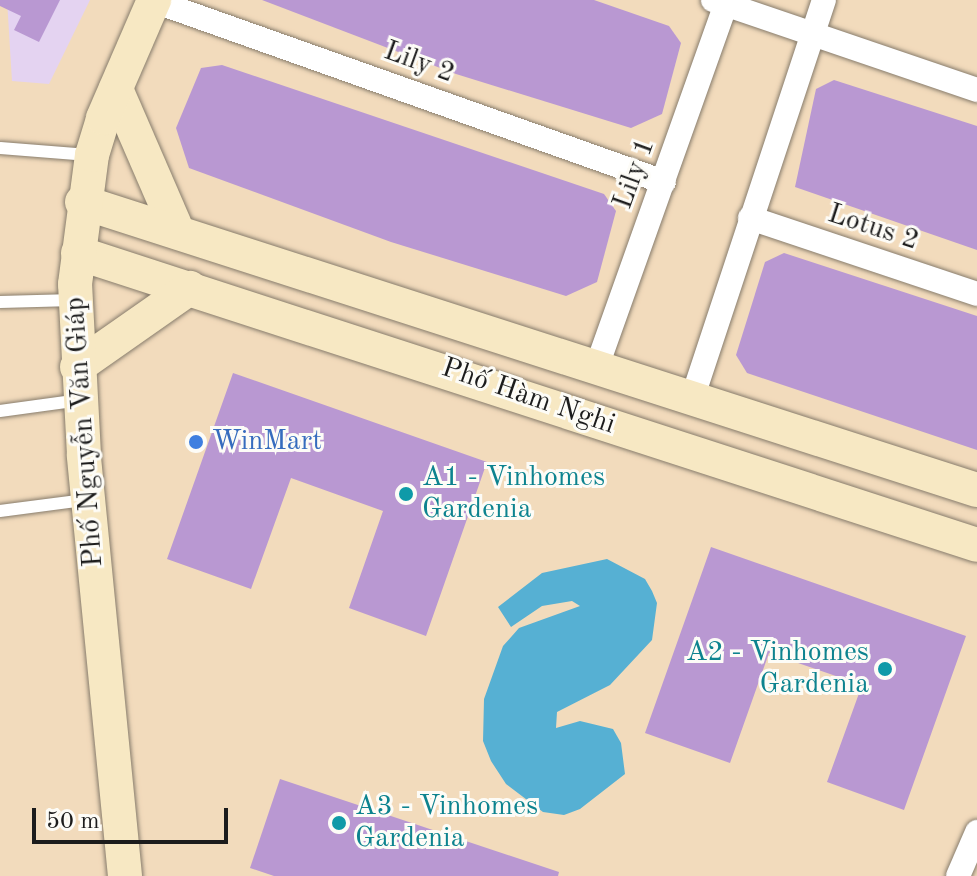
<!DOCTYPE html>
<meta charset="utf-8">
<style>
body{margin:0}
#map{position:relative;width:977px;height:876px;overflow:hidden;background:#f2dbbc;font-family:"Old Standard TT",serif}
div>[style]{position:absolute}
.built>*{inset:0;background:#e4d3f1}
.water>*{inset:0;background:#56b0d3}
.building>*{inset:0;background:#b998d2}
.roads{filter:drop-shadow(0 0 2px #877c6c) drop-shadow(0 0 2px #877c6c)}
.lane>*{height:12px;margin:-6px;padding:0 6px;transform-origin:6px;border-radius:6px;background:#fff}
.street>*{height:24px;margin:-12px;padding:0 12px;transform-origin:12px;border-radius:12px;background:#fff}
.secondary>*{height:34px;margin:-17px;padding:0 17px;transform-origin:17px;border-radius:17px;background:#f7e8c3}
.dots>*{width:22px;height:22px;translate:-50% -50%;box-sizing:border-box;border:4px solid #fdfcf7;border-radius:50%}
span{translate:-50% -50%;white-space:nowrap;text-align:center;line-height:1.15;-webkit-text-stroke:6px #fdfcf7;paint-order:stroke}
.street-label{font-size:28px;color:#1c1c1c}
.shop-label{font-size:28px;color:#366cbe}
.left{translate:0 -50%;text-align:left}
.culture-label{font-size:28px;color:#0d838f}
.right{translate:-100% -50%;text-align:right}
.scale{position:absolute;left:32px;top:808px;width:196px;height:36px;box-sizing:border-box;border:4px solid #1c1c1c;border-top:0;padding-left:10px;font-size:24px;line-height:28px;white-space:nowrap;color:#1c1c1c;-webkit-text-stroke:6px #fdfcf7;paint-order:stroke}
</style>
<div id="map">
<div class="built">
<i style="clip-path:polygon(7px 0,90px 0,49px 84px,12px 81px)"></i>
</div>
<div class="water">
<i style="clip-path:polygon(607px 559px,645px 579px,652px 591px,657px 603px,652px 640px,610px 685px,557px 712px,556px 728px,580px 721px,613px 729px,621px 743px,625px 774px,580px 809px,564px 815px,543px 812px,506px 784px,491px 761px,483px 741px,484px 699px,503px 646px,519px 628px,580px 606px,572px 601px,542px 606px,511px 627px,498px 607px,542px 573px)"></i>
</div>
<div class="building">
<i style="clip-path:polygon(0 0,60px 0,39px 42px,14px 30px,21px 16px,0 6px)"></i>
<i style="clip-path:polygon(262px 0,594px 0,669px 26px,681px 43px,662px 114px,631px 128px,456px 74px)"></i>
<i style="clip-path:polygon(222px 65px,604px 194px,616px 211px,597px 282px,566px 296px,391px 242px,189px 168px,176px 128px,201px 68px)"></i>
<i style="clip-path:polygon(834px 80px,977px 126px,977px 250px,795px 187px,816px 89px)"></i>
<i style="clip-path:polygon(784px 253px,977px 316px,977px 450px,747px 373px,736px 355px,765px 262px)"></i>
<i style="clip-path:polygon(233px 373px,487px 462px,426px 636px,349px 608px,383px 511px,291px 478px,251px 589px,167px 559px)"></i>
<i style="clip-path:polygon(711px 547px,966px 636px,904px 810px,827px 782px,862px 685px,769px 653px,730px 763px,645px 733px)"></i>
<i style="clip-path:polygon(280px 779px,559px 872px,558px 876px,274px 876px,250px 868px)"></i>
</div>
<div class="roads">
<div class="lane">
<i style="left:0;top:148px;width:89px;rotate:4.5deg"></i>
<i style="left:0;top:302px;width:74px;rotate:-1.5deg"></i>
<i style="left:0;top:411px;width:81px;rotate:-7.8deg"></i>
<i style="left:0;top:511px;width:86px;rotate:-7.4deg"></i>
</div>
<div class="street">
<i style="left:713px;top:0;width:279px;rotate:18.8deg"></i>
<i style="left:154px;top:1px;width:541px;rotate:19.54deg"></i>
<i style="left:750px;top:218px;width:239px;rotate:18.5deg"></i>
<i style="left:597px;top:366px;width:388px;rotate:-70.4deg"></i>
<i style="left:692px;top:399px;width:420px;rotate:-71.7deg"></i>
<i style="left:958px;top:876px;width:48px;rotate:-66.6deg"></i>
</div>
<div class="secondary">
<i style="left:116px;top:89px;width:156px;rotate:66.6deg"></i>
<i style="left:82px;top:202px;width:940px;rotate:17.84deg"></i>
<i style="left:78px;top:253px;width:945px;rotate:17.99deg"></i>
<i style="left:77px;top:367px;width:138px;rotate:-35deg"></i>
<i style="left:125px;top:876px;width:423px;rotate:-95.6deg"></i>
<i style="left:84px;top:455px;width:171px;rotate:-93deg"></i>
<i style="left:75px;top:284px;width:130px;rotate:-82.5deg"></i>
<i style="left:92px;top:155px;width:39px;rotate:-73deg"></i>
<i style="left:103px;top:118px;width:129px;rotate:-66.6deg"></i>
</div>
</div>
<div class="dots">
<i style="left:196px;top:442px;background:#3f7fe0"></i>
<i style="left:406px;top:494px;background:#0f9aa8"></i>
<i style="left:885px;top:669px;background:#0f9aa8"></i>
<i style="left:339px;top:823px;background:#0f9aa8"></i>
</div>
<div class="street-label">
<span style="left:419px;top:63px;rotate:20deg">Lily 2</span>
<span style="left:635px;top:174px;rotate:-70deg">Lily 1</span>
<span style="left:873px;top:228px;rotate:18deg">Lotus 2</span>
<span style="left:528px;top:397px;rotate:19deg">Phố Hàm Nghi</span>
<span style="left:85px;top:432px;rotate:-94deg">Phố Nguyễn Văn Giáp</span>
</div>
<div class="shop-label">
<span class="left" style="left:212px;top:442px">WinMart</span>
</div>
<div class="culture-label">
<span class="left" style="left:422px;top:494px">A1 - Vinhomes<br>Gardenia</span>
<span class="right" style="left:869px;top:669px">A2 - Vinhomes<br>Gardenia</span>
<span class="left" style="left:355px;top:823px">A3 - Vinhomes<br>Gardenia</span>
</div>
<div class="scale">50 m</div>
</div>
